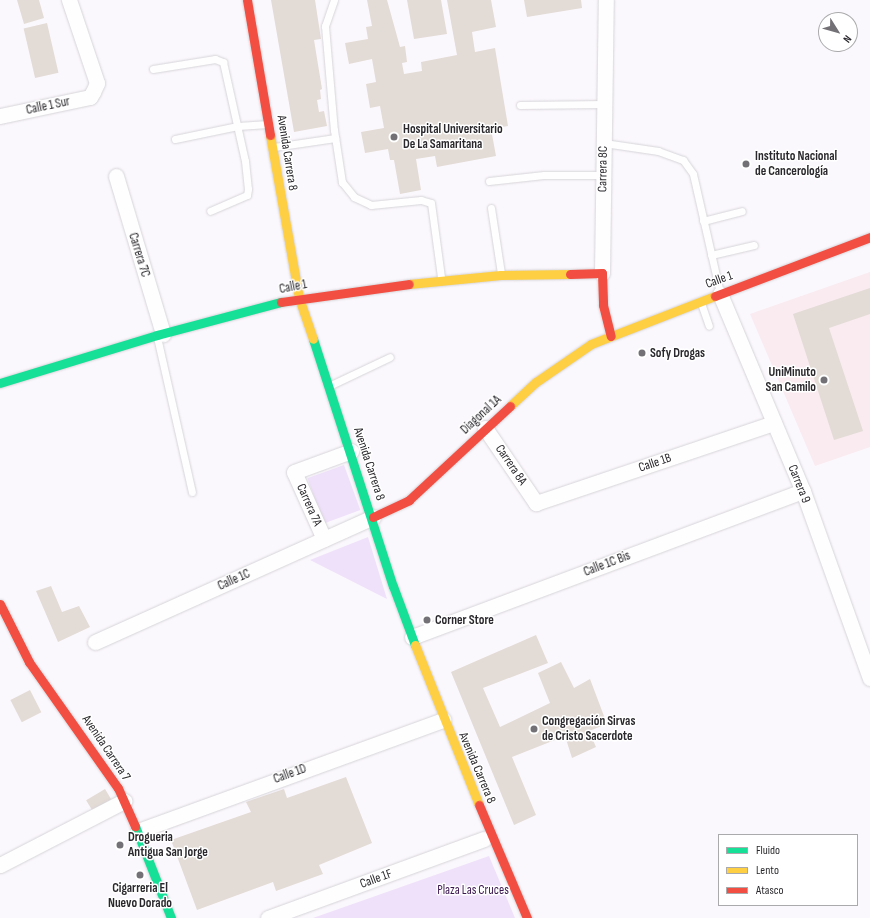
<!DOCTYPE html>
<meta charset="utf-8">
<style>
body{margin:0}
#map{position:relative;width:870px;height:918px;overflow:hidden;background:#fbf8fd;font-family:"Sofia Sans Condensed",sans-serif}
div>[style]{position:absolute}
.education>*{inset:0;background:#f9ebf0}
.green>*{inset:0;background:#efe1fa;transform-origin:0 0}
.building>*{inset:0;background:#e3dbd5;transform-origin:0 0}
.roads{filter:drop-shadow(0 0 1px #d6d4d8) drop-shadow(0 0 1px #d6d4d8)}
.lane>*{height:7px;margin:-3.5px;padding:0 3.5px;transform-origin:3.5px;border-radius:3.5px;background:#fefeff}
.street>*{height:15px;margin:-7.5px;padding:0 7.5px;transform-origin:7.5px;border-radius:7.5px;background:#fefeff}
.fast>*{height:9px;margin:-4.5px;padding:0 4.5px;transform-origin:4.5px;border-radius:4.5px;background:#16e098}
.slow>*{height:9px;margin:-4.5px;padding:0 4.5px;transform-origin:4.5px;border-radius:4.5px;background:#ffcf43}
.jam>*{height:9px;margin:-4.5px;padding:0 4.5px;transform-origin:4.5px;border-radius:4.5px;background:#f24e42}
.dots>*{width:11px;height:11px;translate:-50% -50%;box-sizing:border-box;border:2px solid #fff;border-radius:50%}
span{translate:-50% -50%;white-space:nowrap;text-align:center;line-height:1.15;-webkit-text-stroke:3px #fff;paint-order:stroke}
.street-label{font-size:13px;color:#2a282c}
.poi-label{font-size:13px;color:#2a282c;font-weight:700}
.left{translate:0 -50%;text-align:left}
.right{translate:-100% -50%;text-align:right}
.park-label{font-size:13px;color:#3a164e}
.legend{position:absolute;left:718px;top:834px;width:140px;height:72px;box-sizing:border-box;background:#fff;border:1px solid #aaa9ab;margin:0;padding:5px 7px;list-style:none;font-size:12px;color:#2a282c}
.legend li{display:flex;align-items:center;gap:8px;height:20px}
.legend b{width:20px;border:1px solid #aaa9ab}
.north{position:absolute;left:818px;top:12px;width:40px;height:40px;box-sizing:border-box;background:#fff;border:1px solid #aaa9ab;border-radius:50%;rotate:127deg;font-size:11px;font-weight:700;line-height:16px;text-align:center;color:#2a282c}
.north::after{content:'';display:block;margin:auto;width:14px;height:18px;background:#737175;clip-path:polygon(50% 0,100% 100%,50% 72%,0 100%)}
</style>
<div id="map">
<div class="education">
<i style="clip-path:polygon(870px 272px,870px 447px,815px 466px,750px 314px)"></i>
</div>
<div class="green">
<i style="left:344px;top:465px;width:48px;height:39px;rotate:70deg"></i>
<i style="clip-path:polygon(368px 537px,387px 599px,310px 560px)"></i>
<i style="clip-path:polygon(489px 856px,515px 918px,313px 918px)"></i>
</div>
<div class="building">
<i style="clip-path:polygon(17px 0,39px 0,44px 18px,24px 24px)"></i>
<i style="clip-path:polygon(271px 0,315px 0,321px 39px,314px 40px,322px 89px,320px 90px,321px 99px,317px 100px,319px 112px,324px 111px,327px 126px,294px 132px)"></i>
<i style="clip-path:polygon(367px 0,387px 0,400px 47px,405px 46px,407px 62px,402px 63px,404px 74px,422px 71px,421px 62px,457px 55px,447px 0,491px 0,496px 27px,472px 32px,475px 52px,495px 48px,508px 126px,491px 129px,496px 156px,437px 167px,435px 156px,416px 159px,421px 190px,400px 194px,394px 160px,390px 160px,388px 149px,365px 153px,361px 132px,384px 128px,380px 106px,370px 108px,366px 84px,376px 82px,372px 59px,349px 64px,345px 43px,368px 39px,366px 27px,372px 26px)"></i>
<i style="clip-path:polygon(407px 0,441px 0,447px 34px,414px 39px)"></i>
<i style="clip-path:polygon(524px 0,581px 0,582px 8px,527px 17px)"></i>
<i style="left:47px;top:23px;width:51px;height:24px;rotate:77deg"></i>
<i style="clip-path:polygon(870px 288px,870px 314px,829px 328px,863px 431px,834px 440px,793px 314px)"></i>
<i style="clip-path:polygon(51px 586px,62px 612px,79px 606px,90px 627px,58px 642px,36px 591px)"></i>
<i style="clip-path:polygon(536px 635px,548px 663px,483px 688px,500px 727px,550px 703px,538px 673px,561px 662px,574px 688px,590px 679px,607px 724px,589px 731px,596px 747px,572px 758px,565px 736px,512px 757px,536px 815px,514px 825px,451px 672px)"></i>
<i style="left:30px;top:690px;width:25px;height:22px;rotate:63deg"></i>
<i style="clip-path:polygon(346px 777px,372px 843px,319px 865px,323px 874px,276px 891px,273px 882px,197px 910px,171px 840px,251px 812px,246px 802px,284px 789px,287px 798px)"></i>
<i style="left:105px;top:789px;width:12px;height:22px;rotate:59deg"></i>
</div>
<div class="roads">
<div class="lane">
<i style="left:334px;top:0;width:28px;rotate:109deg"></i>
<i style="left:325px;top:26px;width:104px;rotate:85.1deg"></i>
<i style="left:334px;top:130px;width:53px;rotate:81.3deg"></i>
<i style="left:342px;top:182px;width:19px;rotate:51deg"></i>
<i style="left:354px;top:197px;width:19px;rotate:25deg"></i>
<i style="left:371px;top:205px;width:50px;rotate:-5.7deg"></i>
<i style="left:421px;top:200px;width:10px;rotate:17deg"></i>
<i style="left:431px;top:203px;width:75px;rotate:82.3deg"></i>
<i style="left:153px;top:69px;width:63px;rotate:-9.2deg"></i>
<i style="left:215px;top:59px;width:9px;rotate:21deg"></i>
<i style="left:223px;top:62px;width:101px;rotate:77.5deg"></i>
<i style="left:245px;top:161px;width:28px;rotate:84deg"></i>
<i style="left:248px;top:189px;width:6px;rotate:99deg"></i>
<i style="left:247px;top:195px;width:40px;rotate:156.6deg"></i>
<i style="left:520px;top:105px;width:84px;rotate:-0.7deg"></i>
<i style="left:175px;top:139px;width:64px;rotate:-11.7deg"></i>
<i style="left:238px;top:126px;width:30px;rotate:-4deg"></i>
<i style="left:604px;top:143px;width:55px;rotate:8.4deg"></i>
<i style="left:658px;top:151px;width:27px;rotate:20deg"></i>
<i style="left:683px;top:160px;width:17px;rotate:54deg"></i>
<i style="left:693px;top:174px;width:122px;rotate:77.2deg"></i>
<i style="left:274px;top:147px;width:62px;rotate:-8.4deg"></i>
<i style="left:489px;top:181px;width:55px;rotate:-6.2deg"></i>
<i style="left:544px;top:175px;width:59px"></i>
<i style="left:491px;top:208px;width:66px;rotate:81.3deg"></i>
<i style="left:703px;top:221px;width:40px;rotate:-14.4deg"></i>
<i style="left:711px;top:255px;width:44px;rotate:-13.1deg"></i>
<i style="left:701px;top:303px;width:24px;rotate:71deg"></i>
<i style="left:157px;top:337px;width:159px;rotate:77.3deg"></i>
<i style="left:331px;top:385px;width:65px;rotate:-25.4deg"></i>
</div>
<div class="street">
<i style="left:0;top:116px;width:92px;rotate:-11.9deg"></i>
<i style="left:90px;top:97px;width:6px;rotate:-59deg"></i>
<i style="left:93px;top:92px;width:10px;rotate:-66deg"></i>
<i style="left:97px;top:83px;width:88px;rotate:-108.6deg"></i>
<i style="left:116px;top:176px;width:165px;rotate:73.4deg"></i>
<i style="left:602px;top:273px;width:273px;rotate:-89.2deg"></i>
<i style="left:720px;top:294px;width:214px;rotate:67.2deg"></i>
<i style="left:803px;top:491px;width:199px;rotate:70.3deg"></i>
<i style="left:485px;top:428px;width:91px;rotate:55.8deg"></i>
<i style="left:536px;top:503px;width:251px;rotate:-18.6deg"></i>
<i style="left:324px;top:539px;width:73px;rotate:-114.1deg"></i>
<i style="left:294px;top:472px;width:61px;rotate:-20.2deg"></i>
<i style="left:412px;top:637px;width:417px;rotate:-20.5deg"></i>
<i style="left:95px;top:642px;width:305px;rotate:-24.2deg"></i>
<i style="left:138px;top:831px;width:325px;rotate:-20deg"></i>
<i style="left:0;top:865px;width:140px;rotate:-27.3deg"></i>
<i style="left:268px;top:918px;width:230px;rotate:-20.1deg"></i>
</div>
<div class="fast">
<i style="left:313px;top:339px;width:260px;rotate:72.1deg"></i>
<i style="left:393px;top:586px;width:63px;rotate:69.6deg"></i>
<i style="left:0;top:383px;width:164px;rotate:-17deg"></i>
<i style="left:157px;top:335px;width:128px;rotate:-14.9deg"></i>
<i style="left:135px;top:826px;width:99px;rotate:68.6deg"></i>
</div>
<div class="slow">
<i style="left:270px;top:135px;width:166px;rotate:79.9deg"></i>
<i style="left:299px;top:298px;width:43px;rotate:71.1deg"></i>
<i style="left:409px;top:284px;width:92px;rotate:-5.6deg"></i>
<i style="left:501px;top:275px;width:69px;rotate:-0.8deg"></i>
<i style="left:510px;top:406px;width:35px;rotate:-43deg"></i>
<i style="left:536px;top:382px;width:67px;rotate:-34.6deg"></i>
<i style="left:591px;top:344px;width:133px;rotate:-21.2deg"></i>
<i style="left:415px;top:645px;width:172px;rotate:68.2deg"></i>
</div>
<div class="jam">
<i style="left:247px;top:0;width:137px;rotate:80.3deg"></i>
<i style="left:570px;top:274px;width:32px;rotate:-2deg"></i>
<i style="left:602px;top:273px;width:32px;rotate:88deg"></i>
<i style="left:603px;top:305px;width:32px;rotate:76deg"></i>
<i style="left:715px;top:296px;width:166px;rotate:-20.8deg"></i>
<i style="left:281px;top:302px;width:129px;rotate:-8deg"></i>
<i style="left:373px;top:517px;width:40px;rotate:-25deg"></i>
<i style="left:409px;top:500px;width:138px;rotate:-42.9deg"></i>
<i style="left:0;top:604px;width:65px;rotate:63.4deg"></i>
<i style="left:29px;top:662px;width:154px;rotate:54.8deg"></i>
<i style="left:118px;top:788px;width:42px;rotate:65.9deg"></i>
<i style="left:479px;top:805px;width:123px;rotate:67deg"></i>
</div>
</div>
<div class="dots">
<i style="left:394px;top:137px;background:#737175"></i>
<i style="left:746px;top:164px;background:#737175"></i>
<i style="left:642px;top:353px;background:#737175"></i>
<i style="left:824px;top:380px;background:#737175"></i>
<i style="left:427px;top:620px;background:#737175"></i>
<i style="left:534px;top:729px;background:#737175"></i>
<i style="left:120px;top:845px;background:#737175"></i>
<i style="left:140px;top:875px;background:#737175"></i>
</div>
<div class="street-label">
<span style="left:48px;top:106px;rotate:-12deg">Calle 1 Sur</span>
<span style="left:287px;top:153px;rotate:81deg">Avenida Carrera 8</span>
<span style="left:603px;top:169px;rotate:-89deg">Carrera 8C</span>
<span style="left:139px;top:255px;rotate:73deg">Carrera 7C</span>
<span style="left:719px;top:280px;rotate:-20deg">Calle 1</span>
<span style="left:293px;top:287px;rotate:-11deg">Calle 1</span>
<span style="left:481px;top:415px;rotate:-43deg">Diagonal 1A</span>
<span style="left:655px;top:463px;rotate:-19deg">Calle 1B</span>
<span style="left:369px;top:464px;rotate:72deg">Avenida Carrera 8</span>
<span style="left:511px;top:465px;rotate:56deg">Carrera 8A</span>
<span style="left:799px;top:484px;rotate:68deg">Carrera 9</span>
<span style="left:309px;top:505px;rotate:66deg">Carrera 7A</span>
<span style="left:607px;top:564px;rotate:-21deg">Calle 1C Bis</span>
<span style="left:234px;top:580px;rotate:-24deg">Calle 1C</span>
<span style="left:106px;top:748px;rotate:56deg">Avenida Carrera 7</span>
<span style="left:477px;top:768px;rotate:67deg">Avenida Carrera 8</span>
<span style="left:290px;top:774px;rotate:-20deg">Calle 1D</span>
<span style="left:376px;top:879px;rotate:-20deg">Calle 1F</span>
</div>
<div class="poi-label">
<span class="left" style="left:403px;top:137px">Hospital Universitario<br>De La Samaritana</span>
<span class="left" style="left:755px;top:164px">Instituto Nacional<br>de Cancerología</span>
<span class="left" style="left:650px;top:353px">Sofy Drogas</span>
<span class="right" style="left:816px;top:380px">UniMinuto<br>San Camilo</span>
<span class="left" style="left:435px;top:620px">Corner Store</span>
<span class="left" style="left:542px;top:729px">Congregación Sirvas<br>de Cristo Sacerdote</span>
<span class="left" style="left:128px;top:845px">Drogueria<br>Antigua San Jorge</span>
<span style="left:140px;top:896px">Cigarreria El<br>Nuevo Dorado</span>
</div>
<div class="park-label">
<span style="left:473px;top:890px">Plaza Las Cruces</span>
</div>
<ul class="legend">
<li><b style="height:5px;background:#16e098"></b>Fluido</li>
<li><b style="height:5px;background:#ffcf43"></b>Lento</li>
<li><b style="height:5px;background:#f24e42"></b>Atasco</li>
</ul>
<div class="north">N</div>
</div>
